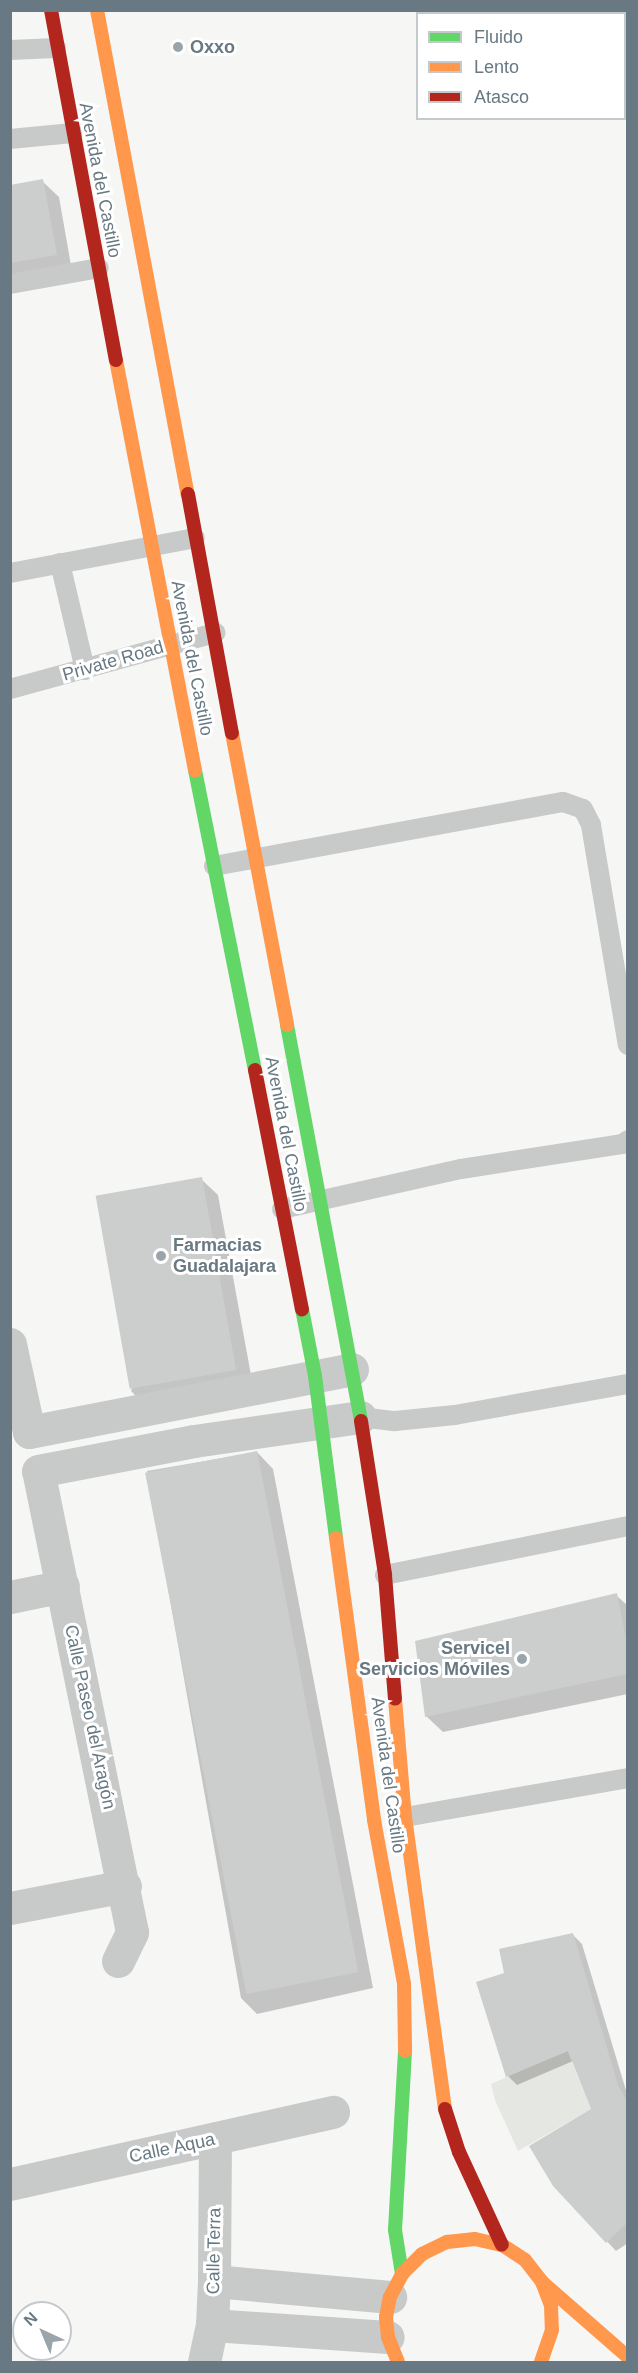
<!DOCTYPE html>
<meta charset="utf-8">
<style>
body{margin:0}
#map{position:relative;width:638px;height:2373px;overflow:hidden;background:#f6f6f5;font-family:Arial,sans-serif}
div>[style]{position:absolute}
.green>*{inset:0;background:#e5e7e2}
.shadow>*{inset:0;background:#0003}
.building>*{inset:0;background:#cccece;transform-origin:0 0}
.lane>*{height:20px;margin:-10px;padding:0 10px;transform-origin:10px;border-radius:10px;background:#c8caca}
.street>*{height:33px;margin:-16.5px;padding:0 16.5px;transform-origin:16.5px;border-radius:16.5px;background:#c8caca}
.fast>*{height:14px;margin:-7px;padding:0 7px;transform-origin:7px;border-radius:7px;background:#63d668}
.slow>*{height:14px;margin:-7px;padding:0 7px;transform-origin:7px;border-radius:7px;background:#ff974d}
.jam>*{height:14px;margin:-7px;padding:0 7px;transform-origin:7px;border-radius:7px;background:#b3261e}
.dots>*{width:16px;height:16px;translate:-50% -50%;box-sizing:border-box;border:3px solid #fff;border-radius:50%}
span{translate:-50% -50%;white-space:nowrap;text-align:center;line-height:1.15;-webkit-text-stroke:6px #fff;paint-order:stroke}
.poi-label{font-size:18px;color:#687983;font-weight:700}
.left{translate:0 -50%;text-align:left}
.right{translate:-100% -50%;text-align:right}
.street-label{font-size:18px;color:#687983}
.frame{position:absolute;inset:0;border:12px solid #687983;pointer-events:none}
.legend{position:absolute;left:416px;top:12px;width:210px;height:108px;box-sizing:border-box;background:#fff;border:2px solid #c3c9cd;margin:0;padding:8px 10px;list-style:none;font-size:18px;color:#687983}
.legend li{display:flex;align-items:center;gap:12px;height:30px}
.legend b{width:30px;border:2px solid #c3c9cd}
.north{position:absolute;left:12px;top:2301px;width:60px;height:60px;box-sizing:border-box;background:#fff;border:2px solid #c3c9cd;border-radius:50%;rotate:316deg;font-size:16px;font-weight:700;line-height:24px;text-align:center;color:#687983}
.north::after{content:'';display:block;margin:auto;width:21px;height:27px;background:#9aa5ab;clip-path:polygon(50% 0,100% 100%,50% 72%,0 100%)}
</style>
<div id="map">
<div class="green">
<i style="clip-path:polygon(567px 2050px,591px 2109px,518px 2151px,495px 2100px,491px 2084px)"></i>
</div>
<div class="shadow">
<i style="clip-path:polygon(42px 181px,59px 197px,72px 271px,10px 282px,10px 187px)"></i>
<i style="clip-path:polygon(201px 1179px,218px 1195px,253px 1386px,148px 1408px,131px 1391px)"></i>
<i style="clip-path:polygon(257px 1452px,273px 1469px,373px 1988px,257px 2014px,241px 1998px,147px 1471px)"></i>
<i style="clip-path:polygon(616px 1595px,628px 1606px,628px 1694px,443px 1732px,426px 1716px)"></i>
<i style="clip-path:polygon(573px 1935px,582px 1944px,628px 2097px,628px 2243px,616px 2251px,554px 2185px,593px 2109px,573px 2061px,517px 2085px,508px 2076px,478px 1983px,506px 1974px)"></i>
</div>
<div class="building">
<i style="clip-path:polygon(43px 179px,57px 255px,10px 263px,10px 185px)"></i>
<i style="left:202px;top:1177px;width:196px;height:108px;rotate:80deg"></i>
<i style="left:257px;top:1451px;width:531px;height:114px;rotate:79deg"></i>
<i style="clip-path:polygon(617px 1593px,627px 1644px,627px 1674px,425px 1717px,415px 1641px)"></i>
<i style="clip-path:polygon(573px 1933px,618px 2085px,627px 2101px,627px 2223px,606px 2243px,553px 2186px,529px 2146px,591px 2109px,568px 2051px,506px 2077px,476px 1982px,504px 1973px,499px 1949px)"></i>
</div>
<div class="lane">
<i style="left:10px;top:50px;width:46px;rotate:-2.5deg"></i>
<i style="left:10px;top:139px;width:63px;rotate:-5.4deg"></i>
<i style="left:10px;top:284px;width:90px;rotate:-10.2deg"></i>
<i style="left:60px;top:563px;width:110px;rotate:76.8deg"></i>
<i style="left:10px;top:573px;width:188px;rotate:-10.7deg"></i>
<i style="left:10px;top:689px;width:213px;rotate:-15.3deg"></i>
<i style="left:214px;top:866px;width:355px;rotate:-10.4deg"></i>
<i style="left:563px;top:802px;width:21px;rotate:19deg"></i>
<i style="left:583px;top:809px;width:18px;rotate:63deg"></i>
<i style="left:591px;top:825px;width:223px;rotate:80.5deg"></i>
<i style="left:282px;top:1209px;width:183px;rotate:-12.6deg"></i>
<i style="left:461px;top:1169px;width:164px;rotate:-8.8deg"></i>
<i style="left:623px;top:1144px;width:6px;rotate:-39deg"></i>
<i style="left:360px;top:1417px;width:35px;rotate:7deg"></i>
<i style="left:395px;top:1421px;width:60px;rotate:-5.7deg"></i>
<i style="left:455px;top:1415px;width:176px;rotate:-10.2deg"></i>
<i style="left:385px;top:1575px;width:248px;rotate:-11.4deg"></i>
<i style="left:405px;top:1817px;width:226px;rotate:-9.9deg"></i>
</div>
<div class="street">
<i style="left:10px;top:1344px;width:90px;rotate:77.8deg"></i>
<i style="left:29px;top:1432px;width:329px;rotate:-11deg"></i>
<i style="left:10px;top:1597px;width:54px;rotate:-11.7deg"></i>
<i style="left:10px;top:1908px;width:117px;rotate:-10.8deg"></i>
<i style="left:118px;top:1961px;width:32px;rotate:-64deg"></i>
<i style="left:132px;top:1932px;width:470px;rotate:-101.5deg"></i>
<i style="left:38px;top:1471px;width:159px;rotate:-10.9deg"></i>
<i style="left:194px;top:1441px;width:168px;rotate:-8.2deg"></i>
<i style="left:10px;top:2184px;width:331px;rotate:-12.6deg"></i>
<i style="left:214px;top:2281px;width:177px;rotate:5.2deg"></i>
<i style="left:212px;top:2325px;width:176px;rotate:3.9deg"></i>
<i style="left:204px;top:2362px;width:38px;rotate:-78deg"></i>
<i style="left:212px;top:2325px;width:44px;rotate:-87.4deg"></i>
<i style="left:214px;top:2281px;width:142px;rotate:-89.6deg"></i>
</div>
<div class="fast">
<i style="left:195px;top:770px;width:306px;rotate:78.7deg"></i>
<i style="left:287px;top:1025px;width:403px;rotate:79.4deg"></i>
<i style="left:302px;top:1309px;width:68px;rotate:79deg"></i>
<i style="left:315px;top:1376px;width:163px;rotate:82.6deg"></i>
<i style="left:402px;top:2274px;width:45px;rotate:-99deg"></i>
<i style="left:395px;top:2230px;width:179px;rotate:-86.8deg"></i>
</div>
<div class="slow">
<i style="left:97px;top:10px;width:492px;rotate:79.4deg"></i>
<i style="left:116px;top:360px;width:418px;rotate:79.1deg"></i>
<i style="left:232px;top:733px;width:297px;rotate:79.3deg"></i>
<i style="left:336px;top:1538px;width:285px;rotate:82.3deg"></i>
<i style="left:374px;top:1820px;width:167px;rotate:79.6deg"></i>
<i style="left:404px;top:1984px;width:67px;rotate:89.1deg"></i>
<i style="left:395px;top:1699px;width:118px;rotate:85.2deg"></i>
<i style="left:405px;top:1817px;width:295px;rotate:82.2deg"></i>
<i style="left:542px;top:2282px;width:114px;rotate:41.1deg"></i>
<i style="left:398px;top:2362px;width:27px;rotate:-112deg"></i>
<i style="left:388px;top:2337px;width:20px;rotate:-96deg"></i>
<i style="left:386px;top:2317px;width:20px;rotate:-79deg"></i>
<i style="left:390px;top:2297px;width:26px;rotate:-62deg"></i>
<i style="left:402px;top:2274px;width:28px;rotate:-45deg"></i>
<i style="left:422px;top:2254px;width:28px;rotate:-26deg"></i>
<i style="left:447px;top:2242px;width:28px;rotate:-6deg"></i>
<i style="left:475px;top:2239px;width:28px;rotate:13deg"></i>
<i style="left:502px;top:2245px;width:27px;rotate:33deg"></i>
<i style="left:525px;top:2260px;width:28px;rotate:52deg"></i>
<i style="left:542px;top:2282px;width:25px;rotate:69deg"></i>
<i style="left:551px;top:2305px;width:25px;rotate:88deg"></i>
<i style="left:552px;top:2330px;width:34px;rotate:109deg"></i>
</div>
<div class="jam">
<i style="left:51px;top:10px;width:356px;rotate:79.5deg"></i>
<i style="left:188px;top:494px;width:243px;rotate:79.6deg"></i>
<i style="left:255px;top:1070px;width:244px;rotate:78.9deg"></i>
<i style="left:361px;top:1421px;width:156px;rotate:81.1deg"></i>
<i style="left:385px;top:1575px;width:124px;rotate:85.4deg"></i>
<i style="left:445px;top:2109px;width:45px;rotate:72deg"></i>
<i style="left:459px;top:2152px;width:102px;rotate:65.2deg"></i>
</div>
<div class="dots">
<i style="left:178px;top:47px;background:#9aa5ab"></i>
<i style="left:161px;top:1256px;background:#9aa5ab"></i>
<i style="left:522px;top:1659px;background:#9aa5ab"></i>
</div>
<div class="poi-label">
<span class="left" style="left:190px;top:47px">Oxxo</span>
<span class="left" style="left:173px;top:1256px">Farmacias<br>Guadalajara</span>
<span class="right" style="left:510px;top:1659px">Servicel<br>Servicios Móviles</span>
</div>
<div class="street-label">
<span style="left:100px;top:180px;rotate:79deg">Avenida del Castillo</span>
<span style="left:192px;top:658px;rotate:79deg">Avenida del Castillo</span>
<span style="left:113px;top:661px;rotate:-16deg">Private Road</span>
<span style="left:286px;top:1134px;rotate:79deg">Avenida del Castillo</span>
<span style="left:90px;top:1717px;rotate:78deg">Calle Paseo del Aragón</span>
<span style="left:388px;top:1775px;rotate:82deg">Avenida del Castillo</span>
<span style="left:172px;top:2148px;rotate:-12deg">Calle Aqua</span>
<span style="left:214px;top:2251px;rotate:-89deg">Calle Terra</span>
</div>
<div class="frame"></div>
<ul class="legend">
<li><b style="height:8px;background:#63d668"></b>Fluido</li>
<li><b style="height:8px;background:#ff974d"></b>Lento</li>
<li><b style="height:8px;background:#b3261e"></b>Atasco</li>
</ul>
<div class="north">N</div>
</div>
